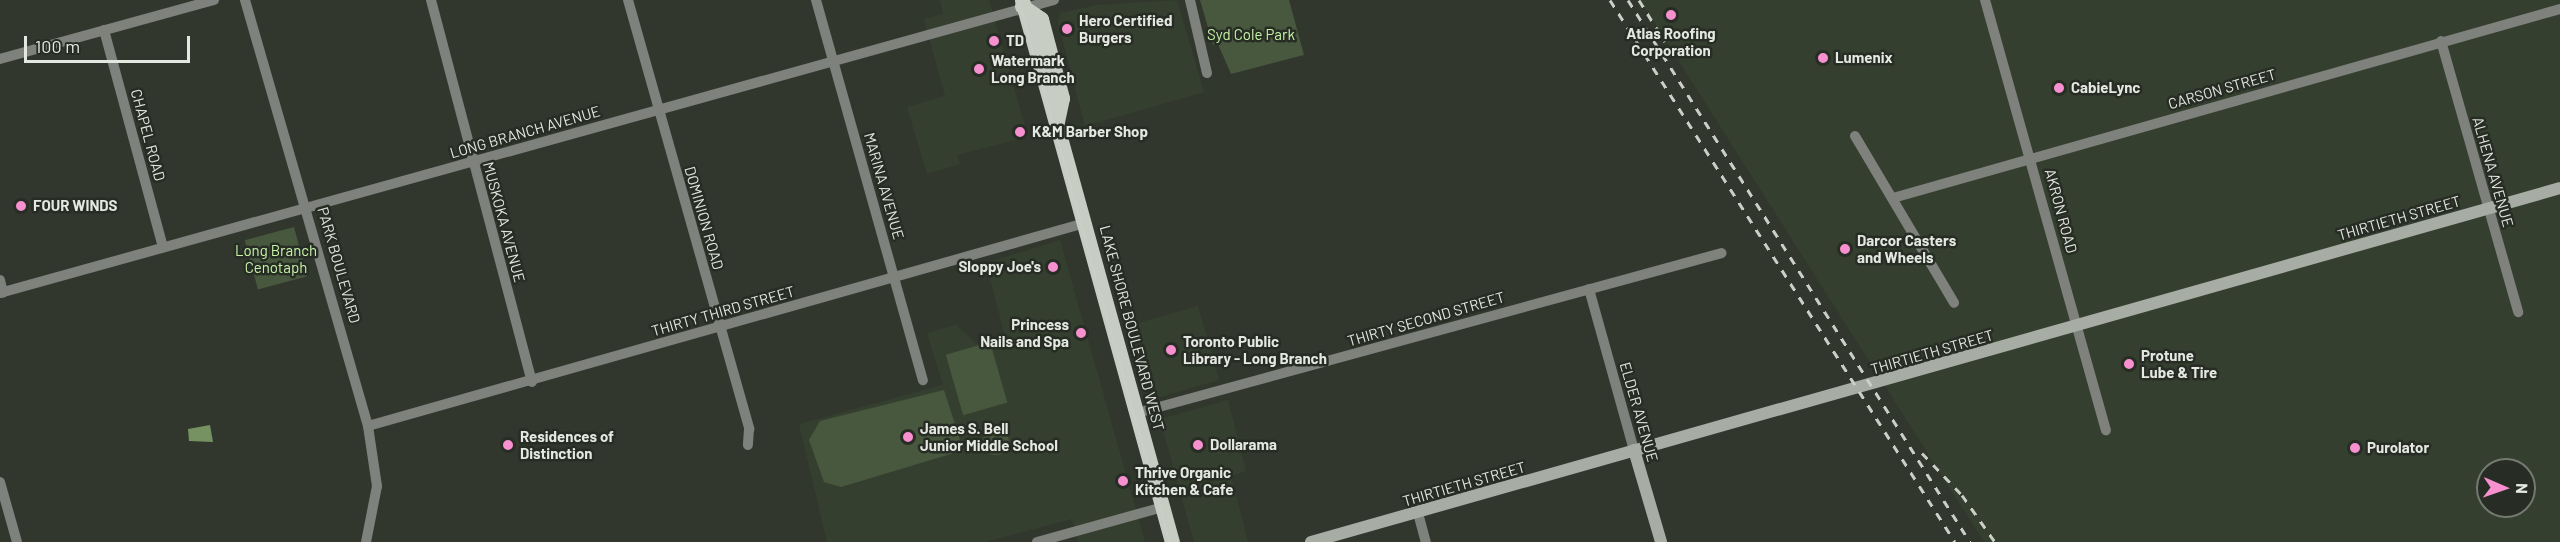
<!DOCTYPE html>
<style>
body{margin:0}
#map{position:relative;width:2560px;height:542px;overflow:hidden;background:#31372d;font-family:Barlow,sans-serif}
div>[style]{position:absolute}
.built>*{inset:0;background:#353f2f;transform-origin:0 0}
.green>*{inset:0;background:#48583e;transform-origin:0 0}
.round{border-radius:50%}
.water>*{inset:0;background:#769262}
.street>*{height:10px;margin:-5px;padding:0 5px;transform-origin:5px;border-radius:5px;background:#7e817c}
.secondary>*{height:12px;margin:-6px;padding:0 6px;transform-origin:6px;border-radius:6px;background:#a7aca4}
.primary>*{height:15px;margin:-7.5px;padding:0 7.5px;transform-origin:7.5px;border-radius:7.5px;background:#c7cdc3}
.tram>*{height:1.5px;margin:-0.75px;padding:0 0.75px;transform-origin:0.75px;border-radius:0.75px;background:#cbcfc8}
.rail>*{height:3px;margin-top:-1.5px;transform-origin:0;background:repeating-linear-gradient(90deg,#cbcfc8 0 8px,transparent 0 16px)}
.dots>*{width:16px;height:16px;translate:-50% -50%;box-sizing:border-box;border:3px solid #272d24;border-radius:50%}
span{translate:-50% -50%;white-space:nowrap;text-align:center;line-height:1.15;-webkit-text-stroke:5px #272d24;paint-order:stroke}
.poi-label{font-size:15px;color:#e4e8e1;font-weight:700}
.left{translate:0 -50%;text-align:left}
.right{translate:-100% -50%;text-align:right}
.park-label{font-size:15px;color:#c7f3a9}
.street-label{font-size:15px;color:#e4e8e1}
.north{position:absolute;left:2476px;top:458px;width:60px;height:60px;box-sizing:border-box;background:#272d24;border:2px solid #737870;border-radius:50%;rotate:92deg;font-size:16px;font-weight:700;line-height:24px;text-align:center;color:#e4e8e1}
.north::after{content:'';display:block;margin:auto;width:21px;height:27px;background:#f690cf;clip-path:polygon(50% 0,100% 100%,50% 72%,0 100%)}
.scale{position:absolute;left:24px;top:36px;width:166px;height:27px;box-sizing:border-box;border:3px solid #e4e8e1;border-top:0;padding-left:8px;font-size:18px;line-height:21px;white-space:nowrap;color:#e4e8e1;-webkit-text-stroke:4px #272d24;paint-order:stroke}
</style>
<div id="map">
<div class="built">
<i style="clip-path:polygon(940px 0,989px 0,1028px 137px,957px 155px,960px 164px,927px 174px,907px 107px,945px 96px,924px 19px,943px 14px)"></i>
<i style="clip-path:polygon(1177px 0,1204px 92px,1085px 126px,1058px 23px,1060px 13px,1097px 5px)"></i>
<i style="clip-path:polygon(evenodd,1640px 0,2560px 0,2560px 542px,1984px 542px,1640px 0,2488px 470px,2524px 470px,2524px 506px,2488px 506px,2488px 470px)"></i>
<i style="clip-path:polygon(1060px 240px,1145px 542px,1078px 542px,1072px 519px,985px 542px,827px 542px,799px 424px,943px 385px,927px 333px,956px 325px,977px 344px,1005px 336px,986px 263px)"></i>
<i style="left:1198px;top:306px;width:77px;height:63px;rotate:74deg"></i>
<i style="clip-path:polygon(1228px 400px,1246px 471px,1231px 476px,1248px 542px,1194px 542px,1160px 419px)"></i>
</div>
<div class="green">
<i style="clip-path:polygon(1200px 0,1289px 0,1304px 55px,1231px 74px,1218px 44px,1213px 45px)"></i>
<i style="left:294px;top:227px;width:51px;height:51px;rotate:75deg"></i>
<i style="left:990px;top:342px;width:63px;height:46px;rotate:74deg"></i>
<i style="clip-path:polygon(944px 390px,960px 440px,954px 453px,841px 487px,824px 482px,809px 440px,820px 421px)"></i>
<i class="round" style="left:983px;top:429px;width:26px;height:26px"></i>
</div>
<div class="water">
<i style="clip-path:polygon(210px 425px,213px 442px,189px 441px,188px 429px)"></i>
</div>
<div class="street">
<i style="left:245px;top:0;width:443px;rotate:73.9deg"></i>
<i style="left:368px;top:426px;width:61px;rotate:81.5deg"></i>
<i style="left:377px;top:486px;width:57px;rotate:101.1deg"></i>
<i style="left:431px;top:0;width:395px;rotate:75.2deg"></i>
<i style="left:628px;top:0;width:446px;rotate:74.2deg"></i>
<i style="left:749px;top:429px;width:16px;rotate:94deg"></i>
<i style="left:816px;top:0;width:395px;rotate:74.3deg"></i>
<i style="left:1190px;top:0;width:75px;rotate:76.9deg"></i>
<i style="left:1985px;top:0;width:447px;rotate:74.3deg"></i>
<i style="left:104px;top:30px;width:225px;rotate:74.8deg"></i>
<i style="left:2441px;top:41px;width:282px;rotate:74.1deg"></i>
<i style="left:0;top:59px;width:222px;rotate:-15.4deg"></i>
<i style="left:1855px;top:136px;width:194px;rotate:59.3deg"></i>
<i style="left:1893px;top:198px;width:693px;rotate:-15.82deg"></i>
<i style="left:0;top:280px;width:13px;rotate:77deg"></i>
<i style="left:1589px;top:289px;width:167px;rotate:74.4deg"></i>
<i style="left:0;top:293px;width:1094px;rotate:-15.54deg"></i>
<i style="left:1137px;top:413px;width:606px;rotate:-15.3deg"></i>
<i style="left:368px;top:426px;width:745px;rotate:-15.81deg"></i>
<i style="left:0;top:482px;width:62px;rotate:74.2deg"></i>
<i style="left:1418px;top:513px;width:30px;rotate:75deg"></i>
<i style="left:1037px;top:542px;width:131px;rotate:-15.5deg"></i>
</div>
<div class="secondary">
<i style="left:1634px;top:450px;width:96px;rotate:73.6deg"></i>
<i style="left:1311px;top:542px;width:1298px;rotate:-15.82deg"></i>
</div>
<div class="primary">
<i style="left:1022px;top:0;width:562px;rotate:74.53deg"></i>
<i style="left:1022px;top:6px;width:23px;rotate:34deg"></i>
<i style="left:1041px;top:19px;width:82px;rotate:75.1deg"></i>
<i style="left:1062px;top:98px;width:25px;rotate:102deg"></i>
</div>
<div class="tram">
<i style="left:1019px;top:0;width:563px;rotate:74.43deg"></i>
</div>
<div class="rail">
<i style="left:1610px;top:0;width:642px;rotate:57.52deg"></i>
<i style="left:1628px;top:0;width:641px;rotate:57.75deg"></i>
<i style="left:1639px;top:0;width:49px;rotate:58.2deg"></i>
<i style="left:1922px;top:453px;width:58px;rotate:46.4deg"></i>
<i style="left:1962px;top:495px;width:57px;rotate:54.9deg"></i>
</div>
<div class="dots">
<i style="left:1671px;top:15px;background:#f690cf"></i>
<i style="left:1067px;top:29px;background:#f690cf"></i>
<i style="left:994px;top:41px;background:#f690cf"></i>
<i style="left:1823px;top:58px;background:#f690cf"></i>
<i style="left:979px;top:69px;background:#f690cf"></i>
<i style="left:2059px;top:88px;background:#f690cf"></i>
<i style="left:1020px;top:132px;background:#f690cf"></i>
<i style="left:21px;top:206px;background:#f690cf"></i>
<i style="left:1845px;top:249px;background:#f690cf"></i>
<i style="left:1053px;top:267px;background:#f690cf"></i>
<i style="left:1081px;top:333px;background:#f690cf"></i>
<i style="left:1171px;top:350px;background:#f690cf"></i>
<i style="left:2129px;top:364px;background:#f690cf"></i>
<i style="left:908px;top:437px;background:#f690cf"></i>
<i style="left:508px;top:445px;background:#f690cf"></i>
<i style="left:1198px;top:445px;background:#f690cf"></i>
<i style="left:2355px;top:448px;background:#f690cf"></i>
<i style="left:1123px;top:481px;background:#f690cf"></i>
</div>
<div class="poi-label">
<span class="left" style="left:1079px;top:29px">Hero Certified<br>Burgers</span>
<span style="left:1671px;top:42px">Atlas Roofing<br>Corporation</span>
<span class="left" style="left:1006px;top:41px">TD</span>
<span class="left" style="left:1835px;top:58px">Lumenix</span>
<span class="left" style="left:991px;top:69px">Watermark<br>Long Branch</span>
<span class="left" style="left:2071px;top:88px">CabieLync</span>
<span class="left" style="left:1032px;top:132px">K&amp;M Barber Shop</span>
<span class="left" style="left:33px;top:206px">FOUR WINDS</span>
<span class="left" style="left:1857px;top:249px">Darcor Casters<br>and Wheels</span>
<span class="right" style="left:1041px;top:267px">Sloppy Joe's</span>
<span class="right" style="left:1069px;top:333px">Princess<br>Nails and Spa</span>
<span class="left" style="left:1183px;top:350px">Toronto Public<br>Library - Long Branch</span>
<span class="left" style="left:2141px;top:364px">Protune<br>Lube &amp; Tire</span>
<span class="left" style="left:920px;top:437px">James S. Bell<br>Junior Middle School</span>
<span class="left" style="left:520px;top:445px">Residences of<br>Distinction</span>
<span class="left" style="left:1210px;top:445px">Dollarama</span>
<span class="left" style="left:2367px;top:448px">Purolator</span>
<span class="left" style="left:1135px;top:481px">Thrive Organic<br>Kitchen &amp; Cafe</span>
</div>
<div class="park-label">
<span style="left:1251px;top:35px">Syd Cole Park</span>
<span style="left:276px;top:259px">Long Branch<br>Cenotaph</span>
</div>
<div class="street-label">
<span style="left:2222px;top:89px;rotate:-16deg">CARSON STREET</span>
<span style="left:525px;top:132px;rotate:-16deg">LONG BRANCH AVENUE</span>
<span style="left:148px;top:135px;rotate:75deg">CHAPEL ROAD</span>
<span style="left:2493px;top:172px;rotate:74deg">ALHENA AVENUE</span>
<span style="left:884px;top:186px;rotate:74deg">MARINA AVENUE</span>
<span style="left:2061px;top:211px;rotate:75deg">AKRON ROAD</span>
<span style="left:704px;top:218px;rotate:74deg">DOMINION ROAD</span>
<span style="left:2399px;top:218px;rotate:-16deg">THIRTIETH STREET</span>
<span style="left:504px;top:222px;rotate:75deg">MUSKOKA AVENUE</span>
<span style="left:339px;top:265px;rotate:74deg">PARK BOULEVARD</span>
<span style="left:723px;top:311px;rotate:-16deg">THIRTY THIRD STREET</span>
<span style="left:1426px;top:319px;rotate:-16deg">THIRTY SECOND STREET</span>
<span style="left:1132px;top:328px;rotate:75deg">LAKE SHORE BOULEVARD WEST</span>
<span style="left:1932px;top:352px;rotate:-16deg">THIRTIETH STREET</span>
<span style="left:1639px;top:412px;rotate:74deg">ELDER AVENUE</span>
<span style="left:1464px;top:484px;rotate:-16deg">THIRTIETH STREET</span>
</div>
<div class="north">N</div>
<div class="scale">100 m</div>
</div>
